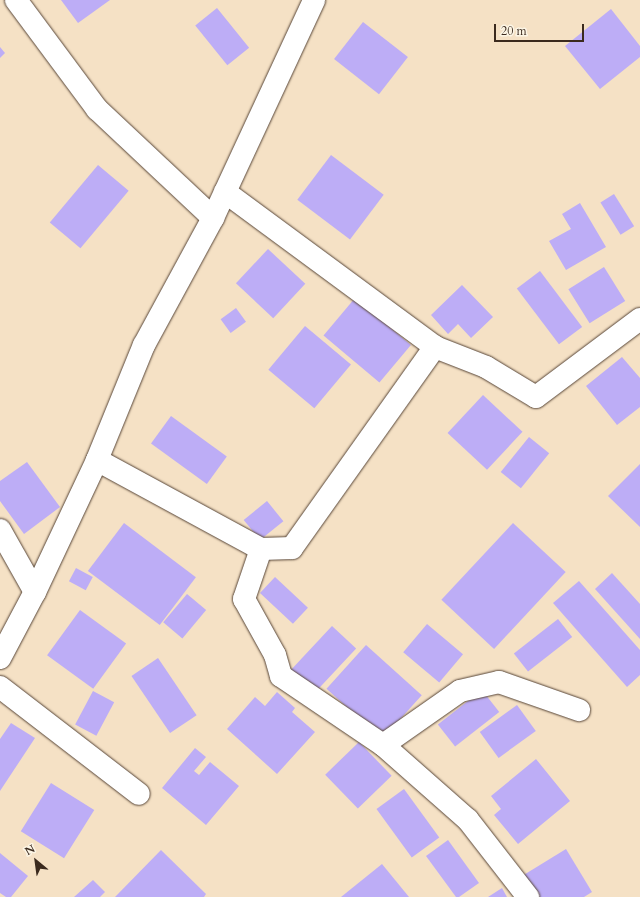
<!DOCTYPE html>
<style>
body{margin:0}
#map{position:relative;width:640px;height:897px;overflow:hidden;background:#f5e1c5;font-family:Cardo,serif}
div>[style]{position:absolute}
.building>*{inset:0;background:#bdadf6;transform-origin:0 0}
.roads{filter:drop-shadow(0 0 1px #574537) drop-shadow(0 0 1px #574537)}
.minor>*{height:22px;margin:-11px;padding:0 11px;transform-origin:11px;border-radius:11px;background:#fff}
.tertiary>*{height:22px;margin:-11px;padding:0 11px;transform-origin:11px;border-radius:11px;background:#fff}
span{translate:-50% -50%;white-space:nowrap;text-align:center;line-height:1.15;-webkit-text-stroke:3px #fcf5e5;paint-order:stroke}
.north{position:absolute;left:16px;top:841px;width:40px;height:40px;-webkit-text-stroke:3px #fcf5e5;paint-order:stroke;rotate:331deg;font-size:11px;font-weight:700;line-height:16px;text-align:center;color:#3b2a1e}
.north::after{content:'';display:block;margin:auto;width:14px;height:18px;background:#3b2a1e;clip-path:polygon(50% 0,100% 100%,50% 72%,0 100%)}
.scale{position:absolute;left:494px;top:24px;width:90px;height:18px;box-sizing:border-box;border:2px solid #3b2a1e;border-top:0;padding-left:5px;font-size:12px;line-height:14px;white-space:nowrap;color:#3b2a1e;-webkit-text-stroke:3px #fcf5e5;paint-order:stroke}
</style>
<div id="map">
<div class="building">
<i style="clip-path:polygon(61px 0,110px 0,78px 23px)"></i>
<i style="left:217px;top:8px;width:51px;height:28px;rotate:51deg"></i>
<i style="clip-path:polygon(611px 9px,640px 46px,640px 57px,600px 89px,565px 46px)"></i>
<i style="left:363px;top:22px;width:57px;height:47px;rotate:38deg"></i>
<i style="clip-path:polygon(0 47px,5px 53px,0 58px)"></i>
<i style="left:331px;top:155px;width:66px;height:56px;rotate:37deg"></i>
<i style="left:98px;top:165px;width:40px;height:75px;rotate:40deg"></i>
<i style="left:614px;top:194px;width:38px;height:16px;rotate:58deg"></i>
<i style="clip-path:polygon(580px 203px,606px 247px,566px 270px,549px 241px,571px 229px,562px 214px)"></i>
<i style="left:268px;top:249px;width:51px;height:47px;rotate:43deg"></i>
<i style="left:604px;top:267px;width:40px;height:42px;rotate:58deg"></i>
<i style="left:540px;top:271px;width:70px;height:29px;rotate:53deg"></i>
<i style="clip-path:polygon(462px 285px,493px 317px,471px 338px,458px 324px,448px 334px,431px 315px)"></i>
<i style="left:355px;top:298px;width:73px;height:49px;rotate:40deg"></i>
<i style="left:236px;top:308px;width:17px;height:19px;rotate:54deg"></i>
<i style="left:305px;top:326px;width:60px;height:57px;rotate:40deg"></i>
<i style="clip-path:polygon(622px 357px,640px 378px,640px 407px,617px 425px,586px 386px)"></i>
<i style="left:483px;top:395px;width:54px;height:52px;rotate:43deg"></i>
<i style="left:171px;top:416px;width:69px;height:34px;rotate:36deg"></i>
<i style="left:529px;top:437px;width:26px;height:45px;rotate:39deg"></i>
<i style="clip-path:polygon(27px 462px,60px 507px,24px 534px,0 501px,0 481px)"></i>
<i style="clip-path:polygon(640px 464px,640px 527px,608px 496px)"></i>
<i style="left:267px;top:501px;width:26px;height:30px;rotate:51deg"></i>
<i style="left:124px;top:523px;width:90px;height:60px;rotate:37deg"></i>
<i style="left:513px;top:523px;width:72px;height:105px;rotate:43deg"></i>
<i style="left:76px;top:568px;width:19px;height:15px;rotate:28deg"></i>
<i style="clip-path:polygon(612px 573px,640px 604px,640px 639px,595px 589px)"></i>
<i style="left:275px;top:577px;width:45px;height:22px;rotate:43deg"></i>
<i style="clip-path:polygon(579px 581px,640px 650px,640px 675px,627px 687px,553px 603px)"></i>
<i style="left:187px;top:594px;width:25px;height:37px;rotate:40deg"></i>
<i style="left:80px;top:610px;width:57px;height:56px;rotate:36deg"></i>
<i style="left:558px;top:619px;width:23px;height:56px;rotate:52deg"></i>
<i style="left:427px;top:624px;width:47px;height:37px;rotate:40deg"></i>
<i style="left:332px;top:626px;width:33px;height:62px;rotate:43deg"></i>
<i style="left:366px;top:645px;width:75px;height:59px;rotate:42deg"></i>
<i style="left:158px;top:658px;width:69px;height:32px;rotate:56deg"></i>
<i style="left:482px;top:690px;width:28px;height:56px;rotate:52deg"></i>
<i style="left:93px;top:691px;width:24px;height:38px;rotate:28deg"></i>
<i style="clip-path:polygon(277px 692px,295px 708px,292px 712px,315px 732px,277px 774px,227px 729px,255px 697px,265px 706px)"></i>
<i style="left:517px;top:705px;width:32px;height:46px;rotate:54deg"></i>
<i style="clip-path:polygon(11px 723px,35px 738px,0 791px,0 739px)"></i>
<i style="left:359px;top:742px;width:47px;height:47px;rotate:46deg"></i>
<i style="clip-path:polygon(195px 748px,206px 757px,194px 771px,199px 775px,210px 762px,239px 786px,206px 825px,162px 788px)"></i>
<i style="clip-path:polygon(536px 759px,570px 801px,518px 844px,494px 815px,501px 809px,491px 796px)"></i>
<i style="left:51px;top:783px;width:51px;height:57px;rotate:32deg"></i>
<i style="left:404px;top:789px;width:60px;height:34px;rotate:54deg"></i>
<i style="clip-path:polygon(448px 840px,479px 883px,459px 897px,456px 897px,426px 856px)"></i>
<i style="clip-path:polygon(566px 849px,592px 892px,584px 897px,535px 897px,522px 876px)"></i>
<i style="clip-path:polygon(161px 850px,206px 894px,204px 897px,115px 897px)"></i>
<i style="clip-path:polygon(0 853px,28px 876px,11px 897px,6px 897px,0 893px)"></i>
<i style="clip-path:polygon(382px 864px,409px 897px,341px 897px)"></i>
<i style="clip-path:polygon(93px 880px,105px 892px,100px 897px,74px 897px)"></i>
<i style="clip-path:polygon(502px 888px,507px 897px,488px 897px)"></i>
</div>
<div class="roads">
<div class="minor">
<i style="left:16px;top:0;width:136px;rotate:53.4deg"></i>
<i style="left:97px;top:109px;width:159px;rotate:43.2deg"></i>
<i style="left:225px;top:192px;width:261px;rotate:36.4deg"></i>
<i style="left:435px;top:347px;width:55px;rotate:21.4deg"></i>
<i style="left:486px;top:367px;width:58px;rotate:31deg"></i>
<i style="left:536px;top:397px;width:130px;rotate:-36.9deg"></i>
<i style="left:97px;top:460px;width:187px;rotate:28.5deg"></i>
<i style="left:261px;top:549px;width:53px;rotate:108.8deg"></i>
<i style="left:244px;top:599px;width:64px;rotate:61deg"></i>
<i style="left:275px;top:655px;width:22px;rotate:74deg"></i>
<i style="left:281px;top:676px;width:123px;rotate:34.1deg"></i>
<i style="left:383px;top:745px;width:113px;rotate:41.4deg"></i>
<i style="left:468px;top:820px;width:98px;rotate:52.1deg"></i>
<i style="left:0;top:530px;width:71px;rotate:60.6deg"></i>
<i style="left:261px;top:549px;width:31px;rotate:-2deg"></i>
<i style="left:292px;top:548px;width:247px;rotate:-54.6deg"></i>
<i style="left:0;top:687px;width:175px;rotate:37.6deg"></i>
<i style="left:383px;top:745px;width:94px;rotate:-35deg"></i>
<i style="left:460px;top:691px;width:40px;rotate:-13deg"></i>
<i style="left:499px;top:682px;width:85px;rotate:19.3deg"></i>
</div>
<div class="tertiary">
<i style="left:0;top:658px;width:75px;rotate:-62.1deg"></i>
<i style="left:35px;top:592px;width:146px;rotate:-64.8deg"></i>
<i style="left:97px;top:460px;width:124px;rotate:-67.8deg"></i>
<i style="left:144px;top:345px;width:145px;rotate:-61.5deg"></i>
<i style="left:213px;top:218px;width:240px;rotate:-65.1deg"></i>
</div>
</div>
<div class="north">N</div>
<div class="scale">20 m</div>
</div>
